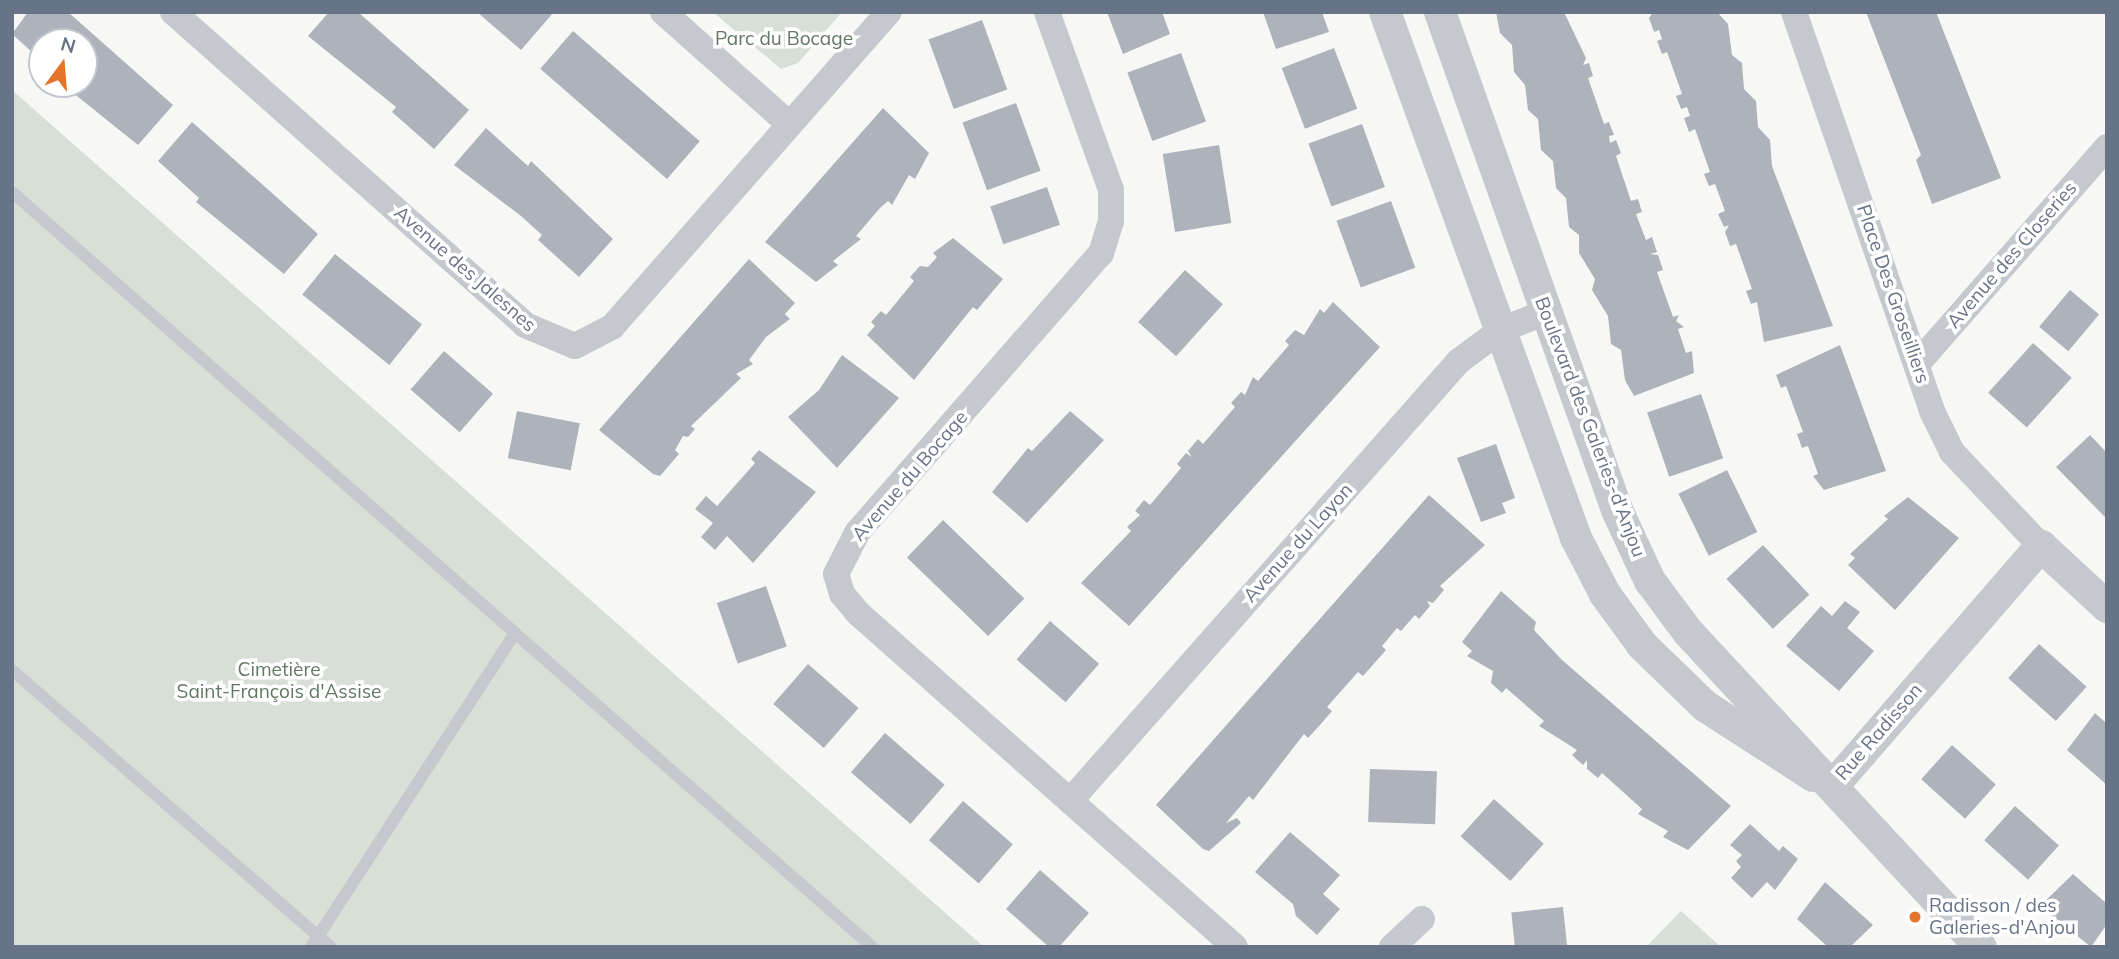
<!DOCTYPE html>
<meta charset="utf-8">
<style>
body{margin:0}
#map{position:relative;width:2119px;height:959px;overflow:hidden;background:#f7f8f5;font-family:Mulish,sans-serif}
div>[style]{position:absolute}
.green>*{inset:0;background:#d8dfd6}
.building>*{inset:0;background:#aeb3bb;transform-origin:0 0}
.service>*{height:12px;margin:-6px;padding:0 6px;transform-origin:6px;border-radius:6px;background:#c5c8cc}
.minor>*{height:26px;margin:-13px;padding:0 13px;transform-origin:13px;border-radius:13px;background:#c5c8cc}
.tertiary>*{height:32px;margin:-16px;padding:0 16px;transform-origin:16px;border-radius:16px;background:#c5c8cc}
.dots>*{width:19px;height:19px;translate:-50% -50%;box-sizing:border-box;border:4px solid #fff;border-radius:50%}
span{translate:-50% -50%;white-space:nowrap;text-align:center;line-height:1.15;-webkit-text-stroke:7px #fff;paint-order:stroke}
.park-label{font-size:19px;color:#627862}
.street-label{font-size:19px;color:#677386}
.poi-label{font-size:19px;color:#677386}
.left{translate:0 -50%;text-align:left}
.frame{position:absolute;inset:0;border:14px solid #677386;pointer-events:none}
.north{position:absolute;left:28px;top:28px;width:70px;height:70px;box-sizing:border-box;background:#fff;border:2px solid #c2c7cf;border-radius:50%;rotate:16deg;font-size:19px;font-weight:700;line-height:28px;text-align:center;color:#677386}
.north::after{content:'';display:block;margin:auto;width:24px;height:32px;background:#e37429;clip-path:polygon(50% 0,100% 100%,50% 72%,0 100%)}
</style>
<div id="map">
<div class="green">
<i style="clip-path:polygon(713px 12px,842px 12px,798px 63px,781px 69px)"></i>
<i style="clip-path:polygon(12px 90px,984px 947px,12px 947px)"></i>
<i style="clip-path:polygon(1681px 911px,1721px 947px,1646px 947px)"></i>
</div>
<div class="building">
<i style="clip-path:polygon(28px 12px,68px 12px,173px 105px,138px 145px,62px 84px,84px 84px,84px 42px,42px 42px,42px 61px,12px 34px)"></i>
<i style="clip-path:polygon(329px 12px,358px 12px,469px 110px,434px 149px,392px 112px,396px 107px,308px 36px)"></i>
<i style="clip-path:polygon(477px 12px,554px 12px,521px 50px)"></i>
<i style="clip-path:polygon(1107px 12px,1162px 12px,1170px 34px,1123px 54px)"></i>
<i style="clip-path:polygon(1263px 12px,1322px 12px,1329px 32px,1276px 49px)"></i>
<i style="clip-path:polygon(1496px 12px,1564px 12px,1586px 58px,1583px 65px,1589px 63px,1593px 76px,1588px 78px,1604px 124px,1609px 122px,1614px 135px,1609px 136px,1610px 143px,1616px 140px,1621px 153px,1616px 156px,1631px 201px,1638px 199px,1642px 212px,1636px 214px,1646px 240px,1652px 237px,1657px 252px,1650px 254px,1658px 255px,1663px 270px,1657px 272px,1673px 317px,1679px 315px,1676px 321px,1684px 327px,1678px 329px,1686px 353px,1692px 351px,1694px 373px,1634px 396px,1625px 380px,1621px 350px,1611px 344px,1608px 316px,1592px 290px,1595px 279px,1579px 253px,1579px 235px,1569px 227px,1566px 198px,1556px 188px,1553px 161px,1541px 150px,1538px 119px,1528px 110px,1525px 85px,1514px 72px,1512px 45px,1500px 33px)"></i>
<i style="clip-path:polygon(1653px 12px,1717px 12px,1728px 24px,1732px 55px,1742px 63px,1744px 89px,1756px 101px,1758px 127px,1770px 140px,1772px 166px,1833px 326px,1764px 342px,1757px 302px,1751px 304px,1746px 291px,1752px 289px,1736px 244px,1730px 246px,1725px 232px,1729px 225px,1724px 227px,1718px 214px,1725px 211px,1715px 184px,1709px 186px,1704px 174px,1710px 172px,1695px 129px,1689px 132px,1684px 118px,1690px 116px,1687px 107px,1681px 109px,1676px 96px,1682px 94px,1667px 52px,1662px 54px,1657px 41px,1662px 39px,1659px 30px,1654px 32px,1649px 18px)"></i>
<i style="clip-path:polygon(1866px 12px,1936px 12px,2001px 178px,1932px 204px,1916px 160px,1921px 155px)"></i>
<i style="left:982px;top:20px;width:74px;height:57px;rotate:70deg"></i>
<i style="left:573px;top:31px;width:168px;height:50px;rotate:41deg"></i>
<i style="left:1334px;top:48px;width:65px;height:56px;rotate:69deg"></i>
<i style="left:1181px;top:53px;width:73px;height:57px;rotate:70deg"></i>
<i style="left:1016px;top:103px;width:72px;height:57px;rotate:70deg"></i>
<i style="clip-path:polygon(883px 108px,929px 153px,915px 179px,909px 175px,892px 205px,888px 201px,880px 208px,856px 236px,861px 239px,833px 261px,838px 265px,816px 282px,765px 242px)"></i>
<i style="clip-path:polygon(192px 122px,318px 234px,284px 274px,196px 202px,199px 198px,158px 161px)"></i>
<i style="left:1362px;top:124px;width:67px;height:57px;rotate:70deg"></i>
<i style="clip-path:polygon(486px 128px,528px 166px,531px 161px,613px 239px,579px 277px,538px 240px,542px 235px,521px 216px,454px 165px)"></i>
<i style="left:1219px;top:145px;width:79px;height:57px;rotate:81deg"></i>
<i style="left:1047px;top:187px;width:40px;height:60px;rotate:71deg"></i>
<i style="left:1391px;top:201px;width:71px;height:58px;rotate:70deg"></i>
<i style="clip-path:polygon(953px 238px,1003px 279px,977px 310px,973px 307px,914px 380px,867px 335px,875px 326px,871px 322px,881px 311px,886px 315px,914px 281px,910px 277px,920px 266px,928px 267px,937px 257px,933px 253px)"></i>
<i style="left:335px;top:254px;width:112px;height:52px;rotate:39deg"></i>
<i style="clip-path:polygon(749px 259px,795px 303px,785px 314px,790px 319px,766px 337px,749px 360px,753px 364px,736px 374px,741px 378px,691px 426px,695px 429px,688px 437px,683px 436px,675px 450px,679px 454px,660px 476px,653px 474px,599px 430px)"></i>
<i style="left:1185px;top:270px;width:51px;height:70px;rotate:42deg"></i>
<i style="left:2070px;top:290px;width:38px;height:48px;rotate:40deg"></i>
<i style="clip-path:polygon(1333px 302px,1380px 347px,1129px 626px,1081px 583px,1131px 531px,1127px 527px,1140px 515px,1135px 511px,1144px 500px,1150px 505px,1181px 468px,1177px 464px,1186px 453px,1192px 457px,1188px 451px,1198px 439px,1203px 444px,1235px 407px,1231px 403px,1241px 392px,1245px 395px,1253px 377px,1258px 381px,1289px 345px,1285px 341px,1295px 330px,1304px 335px,1320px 309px,1324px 313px)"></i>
<i style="left:2033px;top:343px;width:52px;height:67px;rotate:42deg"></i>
<i style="clip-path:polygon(1840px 345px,1886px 471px,1824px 490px,1813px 476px,1818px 474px,1808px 446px,1802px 448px,1797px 434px,1803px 432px,1786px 386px,1781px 388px,1776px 375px)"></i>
<i style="left:444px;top:351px;width:65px;height:51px;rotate:41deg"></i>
<i style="clip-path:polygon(842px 355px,899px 398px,837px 468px,788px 417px,819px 390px)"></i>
<i style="left:1701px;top:394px;width:68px;height:57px;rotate:71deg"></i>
<i style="left:517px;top:411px;width:64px;height:48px;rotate:11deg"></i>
<i style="clip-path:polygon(1070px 411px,1104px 440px,1027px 523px,992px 492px,1028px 448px,1032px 451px)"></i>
<i style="clip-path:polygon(2090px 435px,2107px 453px,2105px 517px,2056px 467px)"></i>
<i style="clip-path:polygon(1496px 444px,1515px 498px,1502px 503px,1506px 513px,1481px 522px,1457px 458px)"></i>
<i style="clip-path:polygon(759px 450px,816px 492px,753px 563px,727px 536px,715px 550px,701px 537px,713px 523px,695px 509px,706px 496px,717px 506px,755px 463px,751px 459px)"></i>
<i style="left:1727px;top:470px;width:69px;height:54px;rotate:64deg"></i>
<i style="clip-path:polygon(1429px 495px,1485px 545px,1440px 586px,1444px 590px,1433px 603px,1427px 601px,1430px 606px,1419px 619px,1415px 615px,1401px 631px,1397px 628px,1382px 646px,1386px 650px,1363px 676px,1358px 672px,1327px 707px,1332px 711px,1320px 725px,1308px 738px,1304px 734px,1253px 800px,1249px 796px,1226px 823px,1237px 818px,1241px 823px,1209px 851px,1203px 849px,1156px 805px)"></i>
<i style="clip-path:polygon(1908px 497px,1959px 538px,1895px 610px,1848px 565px,1855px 558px,1850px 554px,1888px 519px,1884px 516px)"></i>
<i style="left:943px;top:520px;width:113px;height:52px;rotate:44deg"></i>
<i style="left:1763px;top:545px;width:68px;height:50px;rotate:47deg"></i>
<i style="left:766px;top:586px;width:64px;height:52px;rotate:71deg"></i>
<i style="clip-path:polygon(1501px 591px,1536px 622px,1534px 630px,1562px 660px,1731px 806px,1688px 850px,1663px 837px,1668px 831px,1638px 814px,1642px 809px,1602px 773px,1598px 778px,1587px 769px,1587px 760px,1583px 765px,1572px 755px,1577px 750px,1539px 726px,1544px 721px,1506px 688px,1502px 693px,1491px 683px,1493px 671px,1467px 656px,1472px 651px,1462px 642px)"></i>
<i style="clip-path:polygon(1845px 601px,1860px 612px,1847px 628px,1874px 651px,1839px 691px,1786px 646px,1821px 606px,1832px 616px)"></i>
<i style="left:1050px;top:621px;width:65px;height:51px;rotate:41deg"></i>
<i style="left:2039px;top:644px;width:64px;height:46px;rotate:42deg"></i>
<i style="left:808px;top:664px;width:67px;height:53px;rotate:41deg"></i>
<i style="clip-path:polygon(2095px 713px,2107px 724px,2107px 785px,2067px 750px)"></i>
<i style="left:885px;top:733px;width:79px;height:52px;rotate:41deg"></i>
<i style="left:1952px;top:745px;width:59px;height:46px;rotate:42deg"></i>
<i style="left:1370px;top:769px;width:67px;height:53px;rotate:2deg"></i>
<i style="left:1494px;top:799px;width:67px;height:50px;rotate:42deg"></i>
<i style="left:963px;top:801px;width:66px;height:52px;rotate:41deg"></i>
<i style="left:2015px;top:806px;width:59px;height:46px;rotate:42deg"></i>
<i style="clip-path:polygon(1750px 824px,1779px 851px,1783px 846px,1798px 859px,1775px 890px,1767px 882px,1752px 898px,1731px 878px,1741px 867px,1736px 861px,1742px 855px,1730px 845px)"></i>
<i style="clip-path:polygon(1290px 832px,1340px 875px,1323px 894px,1340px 909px,1317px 935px,1296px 916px,1293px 904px,1255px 872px)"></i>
<i style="clip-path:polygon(1040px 870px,1089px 913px,1059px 947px,1049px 947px,1006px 909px)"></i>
<i style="clip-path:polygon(2073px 874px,2107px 904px,2107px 924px,2091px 947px,2040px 906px)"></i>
<i style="clip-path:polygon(1825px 882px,1873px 925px,1850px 947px,1828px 947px,1797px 919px)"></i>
<i style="left:1563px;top:907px;width:40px;height:52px;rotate:84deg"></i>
</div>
<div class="service">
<i style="left:12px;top:192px;width:669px;rotate:41.24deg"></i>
<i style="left:515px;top:633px;width:374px;rotate:123deg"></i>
<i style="left:515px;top:633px;width:475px;rotate:41.3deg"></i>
<i style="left:12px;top:670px;width:422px;rotate:41deg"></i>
</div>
<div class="minor">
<i style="left:173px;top:12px;width:471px;rotate:41.6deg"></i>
<i style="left:525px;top:325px;width:54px;rotate:22.8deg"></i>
<i style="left:575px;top:346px;width:42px;rotate:-27.2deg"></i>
<i style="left:612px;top:327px;width:419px;rotate:-48.7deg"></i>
<i style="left:663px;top:12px;width:169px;rotate:41.6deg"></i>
<i style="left:1047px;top:12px;width:189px;rotate:70.2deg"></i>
<i style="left:1111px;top:190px;width:31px;rotate:90deg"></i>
<i style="left:1111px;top:221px;width:34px;rotate:107deg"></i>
<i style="left:1101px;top:253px;width:371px;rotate:131.1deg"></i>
<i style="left:857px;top:533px;width:46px;rotate:117.1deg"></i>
<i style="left:836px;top:574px;width:21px;rotate:73deg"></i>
<i style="left:842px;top:594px;width:26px;rotate:50deg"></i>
<i style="left:859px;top:614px;width:502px;rotate:41.53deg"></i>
<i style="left:1794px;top:12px;width:422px;rotate:70.9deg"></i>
<i style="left:1932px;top:411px;width:46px;rotate:64deg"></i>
<i style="left:1952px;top:452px;width:129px;rotate:46.6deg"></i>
<i style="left:1918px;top:363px;width:287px;rotate:-48.8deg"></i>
<i style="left:1070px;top:801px;width:587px;rotate:-48.52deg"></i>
<i style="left:1459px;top:361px;width:52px;rotate:-36.4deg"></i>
<i style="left:1501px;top:330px;width:48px;rotate:-21.8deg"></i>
<i style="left:1392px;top:947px;width:41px;rotate:-43deg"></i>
</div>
<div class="tertiary">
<i style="left:1385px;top:12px;width:560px;rotate:70.04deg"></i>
<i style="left:1576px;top:538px;width:63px;rotate:62.6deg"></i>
<i style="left:1605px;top:594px;width:63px;rotate:54deg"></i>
<i style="left:1642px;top:645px;width:88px;rotate:44.1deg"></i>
<i style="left:1705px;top:706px;width:129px;rotate:32.9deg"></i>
<i style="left:1440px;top:12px;width:529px;rotate:70.43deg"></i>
<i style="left:1617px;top:510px;width:78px;rotate:65.1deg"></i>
<i style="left:1650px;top:581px;width:64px;rotate:53.3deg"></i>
<i style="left:1688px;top:632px;width:430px;rotate:47.1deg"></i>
<i style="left:1833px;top:786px;width:318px;rotate:-49.1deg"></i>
<i style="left:2041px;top:546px;width:90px;rotate:42.7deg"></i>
</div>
<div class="dots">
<i style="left:1915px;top:917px;background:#e37429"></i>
</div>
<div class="park-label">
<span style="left:784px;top:39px">Parc du Bocage</span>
<span style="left:279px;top:681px">Cimetière<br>Saint-François d'Assise</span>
</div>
<div class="street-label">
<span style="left:2012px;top:255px;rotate:-49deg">Avenue des Closeries</span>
<span style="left:465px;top:269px;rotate:41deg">Avenue des Jalesnes</span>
<span style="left:1893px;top:294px;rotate:71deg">Place Des Groseilliers</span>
<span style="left:1590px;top:427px;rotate:69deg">Boulevard des Galeries-d'Anjou</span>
<span style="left:910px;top:476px;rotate:-49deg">Avenue du Bocage</span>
<span style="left:1298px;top:543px;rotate:-48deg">Avenue du Layon</span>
<span style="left:1879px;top:732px;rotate:-49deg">Rue Radisson</span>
</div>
<div class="poi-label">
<span class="left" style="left:1929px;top:917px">Radisson / des<br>Galeries-d'Anjou</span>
</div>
<div class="frame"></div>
<div class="north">N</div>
</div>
